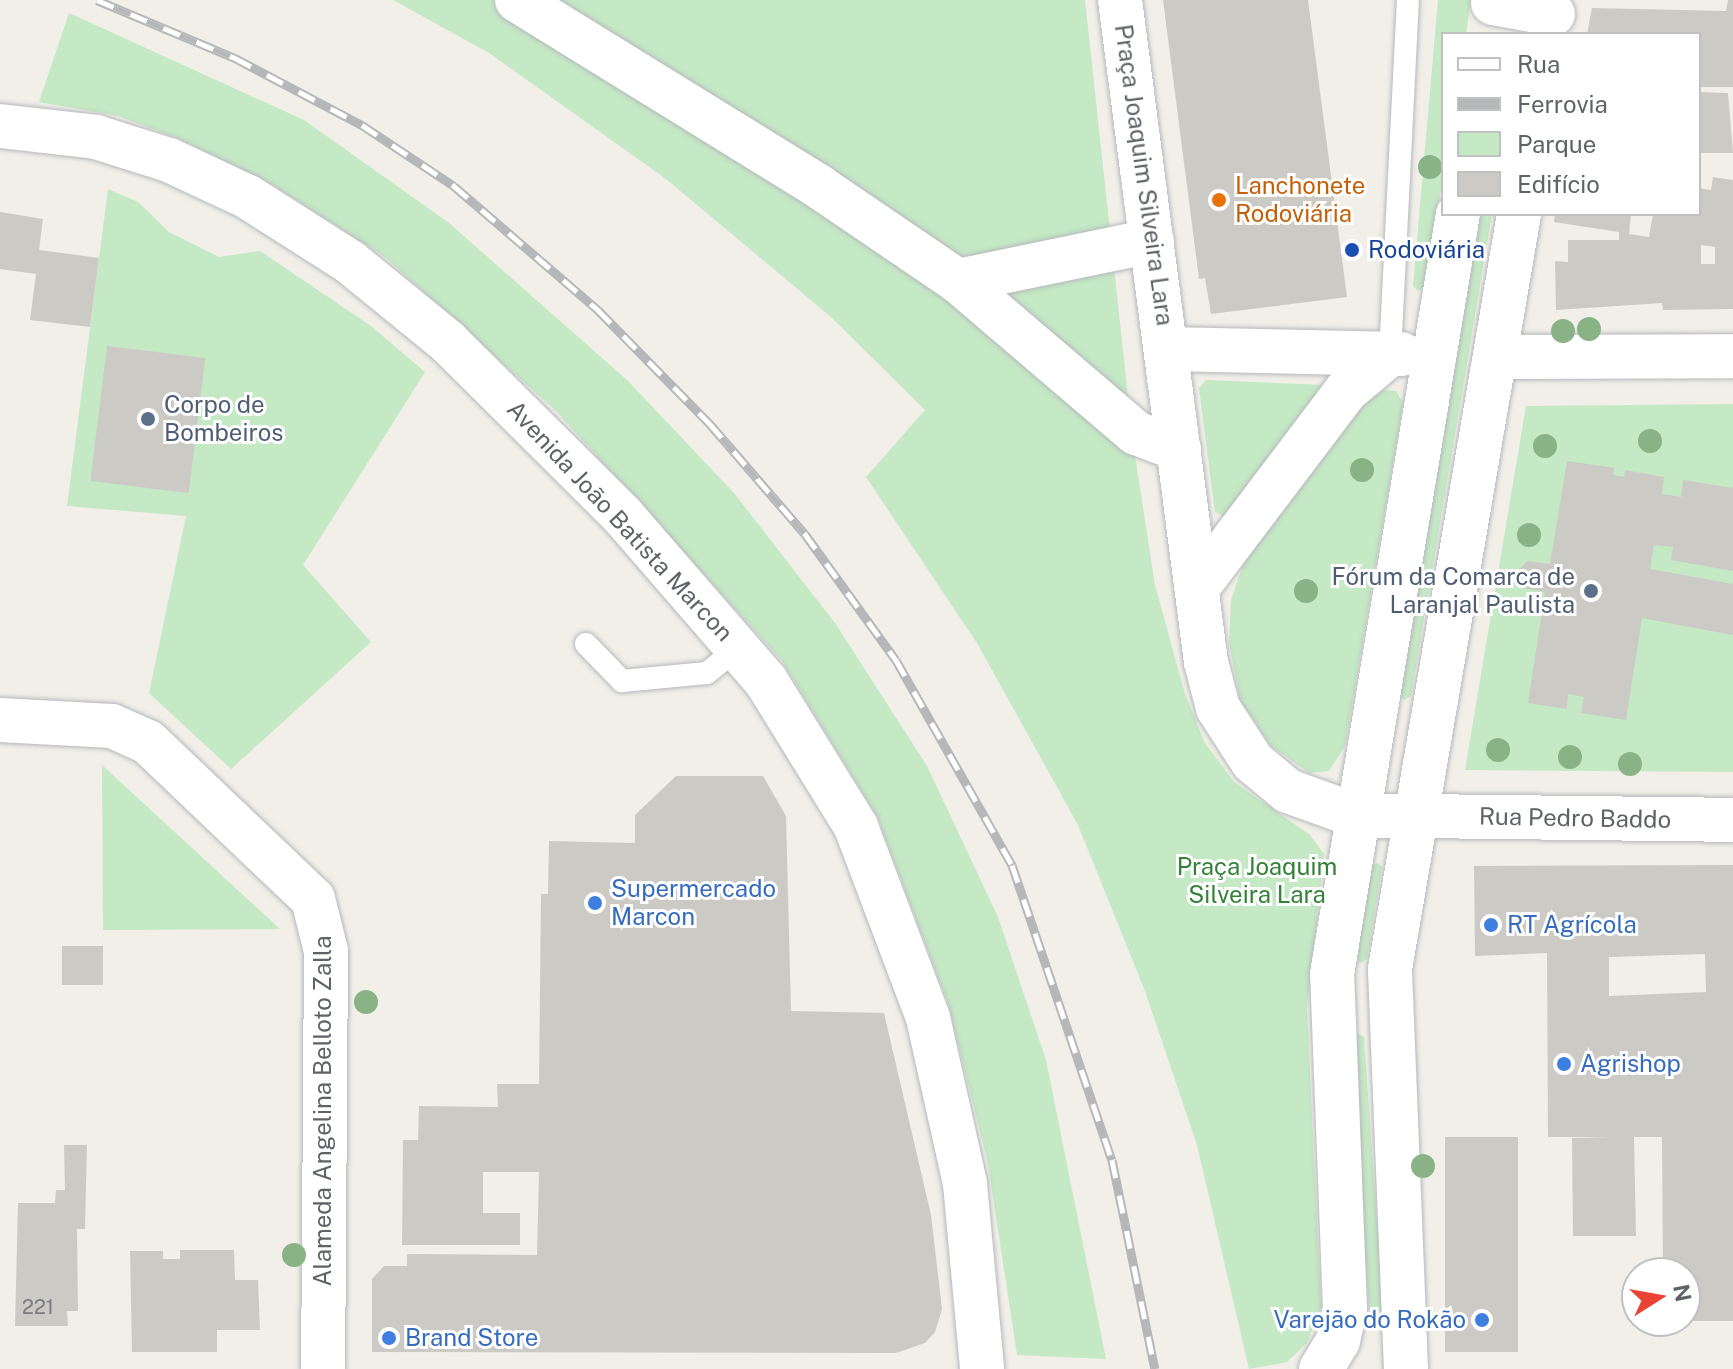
<!DOCTYPE html>
<meta charset="utf-8">
<style>
body{margin:0}
#map{position:relative;width:1733px;height:1369px;overflow:hidden;background:#f1efe8;font-family:"Public Sans",sans-serif}
div>[style]{position:absolute}
.green>*{inset:0;background:#c5e8c5}
.building>*{inset:0;background:#cccac5;transform-origin:0 0}
.roads{filter:drop-shadow(0 0 2px #b5b8bc) drop-shadow(0 0 2px #b5b8bc)}
.service>*{height:22px;margin:-11px;padding:0 11px;transform-origin:11px;border-radius:11px;background:#fff}
.minor>*{height:44px;margin:-22px;padding:0 22px;transform-origin:22px;border-radius:22px;background:#fff}
.tertiary>*{height:44px;margin:-22px;padding:0 22px;transform-origin:22px;border-radius:22px;background:#fff}
.secondary>*{height:44px;margin:-22px;padding:0 22px;transform-origin:22px;border-radius:22px;background:#fff}
.rail>*{height:9px;margin-top:-4.5px;transform-origin:0;background:repeating-linear-gradient(90deg,#fff 0 18px,#b6b7b8 0 36px);box-sizing:border-box;border-block:2px solid #b6b7b8}
.trees>*{width:24px;height:24px;margin:-12px;border-radius:50%;background:#89b387}
.dots>*{width:22px;height:22px;translate:-50% -50%;box-sizing:border-box;border:4px solid #fff;border-radius:50%}
span{translate:-50% -50%;white-space:nowrap;text-align:center;line-height:1.15;-webkit-text-stroke:6px #fff;paint-order:stroke}
.number-label{font-size:20px;color:#7a7d7f}
.number-label span{-webkit-text-stroke-width:0}
.street-label{font-size:24px;color:#5f6368}
.food-label{font-size:24px;color:#c56008}
.left{translate:0 -50%;text-align:left}
.transit-label{font-size:24px;color:#164399}
.service-label{font-size:24px;color:#4e5e75}
.right{translate:-100% -50%;text-align:right}
.park-label{font-size:24px;color:#348238}
.shop-label{font-size:24px;color:#366cbe}
.legend{position:absolute;left:1441px;top:32px;width:260px;height:184px;box-sizing:border-box;background:#fff;border:2px solid #bfc1c3;margin:0;padding:10px 14px;list-style:none;font-size:24px;color:#5f6368}
.legend li{display:flex;align-items:center;gap:16px;height:40px}
.legend b{width:40px;border:2px solid #bfc1c3}
.north{position:absolute;left:1621px;top:1257px;width:80px;height:80px;box-sizing:border-box;background:#fff;border:2px solid #bfc1c3;border-radius:50%;rotate:79deg;font-size:22px;font-weight:700;line-height:32px;text-align:center;color:#5f6368}
.north::after{content:'';display:block;margin:auto;width:28px;height:36px;background:#ea4335;clip-path:polygon(50% 0,100% 100%,50% 72%,0 100%)}
</style>
<div id="map">
<div class="green">
<i style="clip-path:polygon(393px 0,1085px 0,1133px 443px,1155px 585px,1185px 694px,1205px 743px,1234px 782px,1310px 835px,1324px 854px,1307px 1008px,1321px 1307px,1307px 1343px,1287px 1362px,1249px 1369px,1197px 1145px,1145px 991px,1078px 825px,977px 643px,866px 477px,925px 410px,831px 317px,666px 179px,489px 53px)"></i>
<i style="clip-path:polygon(1438px 0,1471px 0,1466px 34px,1443px 34px,1443px 176px,1426px 286px,1418px 291px,1413px 286px)"></i>
<i style="clip-path:polygon(69px 13px,304px 120px,449px 223px,628px 381px,734px 493px,835px 623px,927px 766px,998px 917px,1046px 1060px,1106px 1359px,1017px 1355px,988px 1164px,948px 1003px,877px 816px,782px 661px,556px 411px,386px 258px,273px 185px,182px 140px,118px 116px,39px 102px)"></i>
<i style="clip-path:polygon(108px 189px,138px 202px,169px 232px,219px 257px,260px 251px,371px 326px,425px 372px,303px 565px,371px 642px,231px 769px,149px 693px,186px 516px,67px 506px)"></i>
<i style="clip-path:polygon(1480px 214px,1492px 214px,1411px 696px,1404px 700px,1399px 694px)"></i>
<i style="clip-path:polygon(1206px 380px,1325px 385px,1226px 518px,1215px 512px,1199px 388px)"></i>
<i style="clip-path:polygon(1374px 390px,1396px 391px,1403px 403px,1345px 746px,1329px 771px,1309px 773px,1271px 746px,1240px 700px,1229px 643px,1231px 600px,1245px 559px)"></i>
<i style="clip-path:polygon(1733px 404px,1733px 772px,1465px 770px,1526px 406px)"></i>
<i style="clip-path:polygon(102px 765px,280px 929px,103px 930px)"></i>
<i style="clip-path:polygon(1378px 863px,1382px 867px,1367px 959px,1360px 963px,1355px 958px,1372px 865px)"></i>
<i style="clip-path:polygon(1357px 1033px,1364px 1037px,1383px 1309px,1376px 1317px,1369px 1309px,1351px 1038px)"></i>
</div>
<div class="building">
<i style="clip-path:polygon(1163px 0,1308px 0,1347px 297px,1211px 314px,1205px 278px,1199px 279px)"></i>
<i style="clip-path:polygon(1728px 0,1733px 0,1733px 87px,1699px 87px,1699px 34px,1587px 34px,1592px 8px,1726px 11px)"></i>
<i style="clip-path:polygon(1699px 92px,1728px 93px,1733px 153px,1699px 153px)"></i>
<i style="clip-path:polygon(evenodd,1713px 177px,1733px 180px,1733px 309px,1663px 310px,1662px 303px,1556px 310px,1555px 261px,1568px 262px,1568px 240px,1619px 240px,1619px 232px,1554px 222px,1555px 214px,1631px 214px,1629px 234px,1649px 237px,1653px 214px,1699px 214px,1699px 188px,1711px 190px,1713px 177px,1701px 245px,1715px 247px,1715px 264px,1701px 264px,1701px 245px)"></i>
<i style="clip-path:polygon(0 212px,43px 219px,39px 250px,99px 258px,90px 327px,30px 320px,36px 274px,0 269px)"></i>
<i style="left:107px;top:346px;width:99px;height:136px;rotate:7deg"></i>
<i style="clip-path:polygon(1567px 461px,1614px 468px,1613px 475px,1624px 477px,1625px 470px,1664px 477px,1662px 494px,1681px 497px,1683px 480px,1733px 488px,1733px 571px,1671px 560px,1673px 547px,1654px 545px,1650px 569px,1733px 584px,1733px 635px,1642px 618px,1626px 720px,1581px 713px,1584px 697px,1568px 694px,1567px 709px,1528px 703px,1545px 592px,1523px 588px,1516px 573px,1527px 561px,1550px 564px)"></i>
<i style="clip-path:polygon(676px 776px,763px 776px,786px 816px,791px 1011px,884px 1013px,931px 1215px,942px 1309px,935px 1332px,925px 1343px,896px 1353px,372px 1352px,372px 1279px,384px 1266px,407px 1266px,407px 1254px,537px 1255px,539px 1172px,483px 1172px,483px 1213px,520px 1213px,520px 1245px,402px 1245px,403px 1140px,418px 1140px,419px 1106px,498px 1107px,497px 1084px,539px 1084px,541px 894px,548px 894px,549px 841px,635px 843px,635px 815px)"></i>
<i style="clip-path:polygon(evenodd,1733px 865px,1733px 1321px,1685px 1321px,1685px 1273px,1663px 1273px,1662px 1137px,1634px 1137px,1636px 1236px,1573px 1236px,1572px 1138px,1611px 1137px,1548px 1137px,1547px 953px,1475px 956px,1474px 866px,1733px 865px,1705px 954px,1706px 992px,1609px 996px,1609px 957px,1705px 954px)"></i>
<i style="left:62px;top:946px;width:41px;height:39px"></i>
<i style="left:1445px;top:1137px;width:73px;height:215px"></i>
<i style="clip-path:polygon(64px 1145px,87px 1145px,85px 1229px,77px 1229px,78px 1311px,67px 1311px,68px 1326px,15px 1326px,18px 1203px,55px 1203px,56px 1190px,65px 1190px)"></i>
<i style="clip-path:polygon(180px 1250px,234px 1250px,235px 1280px,258px 1280px,260px 1330px,217px 1330px,217px 1352px,132px 1352px,130px 1251px,163px 1251px,163px 1259px,180px 1259px)"></i>
</div>
<div class="roads">
<div class="service">
<i style="left:1390px;top:354px;width:354px;rotate:-87.1deg"></i>
<i style="left:586px;top:644px;width:52px;rotate:45.8deg"></i>
<i style="left:622px;top:681px;width:85px;rotate:-5.4deg"></i>
<i style="left:707px;top:673px;width:41px;rotate:-39.1deg"></i>
</div>
<div class="minor">
<i style="left:517px;top:0;width:354px;rotate:31.7deg"></i>
<i style="left:818px;top:186px;width:169px;rotate:34.2deg"></i>
<i style="left:958px;top:281px;width:234px;rotate:40.5deg"></i>
<i style="left:1136px;top:433px;width:46px;rotate:20.4deg"></i>
<i style="left:958px;top:281px;width:198px;rotate:-11.7deg"></i>
<i style="left:1167px;top:349px;width:234px;rotate:1.2deg"></i>
<i style="left:1495px;top:357px;width:238px;rotate:-0.2deg"></i>
<i style="left:1197px;top:588px;width:247px;rotate:-52.9deg"></i>
<i style="left:1346px;top:391px;width:57px;rotate:-40.1deg"></i>
<i style="left:0;top:720px;width:112px;rotate:3.1deg"></i>
<i style="left:112px;top:726px;width:39px;rotate:24deg"></i>
<i style="left:148px;top:742px;width:228px;rotate:43.6deg"></i>
<i style="left:313px;top:899px;width:54px;rotate:76deg"></i>
<i style="left:326px;top:951px;width:418px;rotate:90.4deg"></i>
<i style="left:1417px;top:816px;width:316px;rotate:0.7deg"></i>
</div>
<div class="tertiary">
<i style="left:1120px;top:0;width:668px;rotate:82.6deg"></i>
<i style="left:1206px;top:662px;width:48px;rotate:75.4deg"></i>
<i style="left:1218px;top:708px;width:64px;rotate:57.1deg"></i>
<i style="left:1253px;top:762px;width:45px;rotate:39.6deg"></i>
<i style="left:1288px;top:791px;width:74px;rotate:19.7deg"></i>
<i style="left:1358px;top:816px;width:59px"></i>
<i style="left:0;top:126px;width:97px;rotate:6.5deg"></i>
<i style="left:96px;top:137px;width:77px;rotate:17.5deg"></i>
<i style="left:169px;top:160px;width:87px;rotate:25.1deg"></i>
<i style="left:248px;top:197px;width:121px;rotate:32.5deg"></i>
<i style="left:350px;top:262px;width:127px;rotate:39.2deg"></i>
<i style="left:448px;top:342px;width:247px;rotate:44.8deg"></i>
<i style="left:623px;top:516px;width:218px;rotate:49.1deg"></i>
<i style="left:766px;top:681px;width:172px;rotate:58.3deg"></i>
<i style="left:856px;top:827px;width:204px;rotate:69.3deg"></i>
<i style="left:928px;top:1018px;width:170px;rotate:77.4deg"></i>
<i style="left:965px;top:1184px;width:186px;rotate:84.7deg"></i>
</div>
<div class="secondary">
<i style="left:1493px;top:3px;width:61px;rotate:10.4deg"></i>
<i style="left:1321px;top:1369px;width:33px;rotate:-59deg"></i>
<i style="left:1338px;top:1341px;width:33px;rotate:-78deg"></i>
<i style="left:1345px;top:1309px;width:335px;rotate:-92.2deg"></i>
<i style="left:1332px;top:974px;width:770px;rotate:-80.59deg"></i>
<i style="left:1406px;top:1369px;width:400px;rotate:-92.3deg"></i>
<i style="left:1390px;top:969px;width:766px;rotate:-80.3deg"></i>
</div>
</div>
<div class="rail">
<i style="left:97px;top:0;width:150px;rotate:22.8deg"></i>
<i style="left:235px;top:58px;width:144px;rotate:27.8deg"></i>
<i style="left:362px;top:125px;width:110px;rotate:33.5deg"></i>
<i style="left:454px;top:186px;width:190px;rotate:40.7deg"></i>
<i style="left:598px;top:310px;width:160px;rotate:45.5deg"></i>
<i style="left:710px;top:424px;width:145px;rotate:49.2deg"></i>
<i style="left:805px;top:534px;width:155px;rotate:54.2deg"></i>
<i style="left:896px;top:660px;width:236px;rotate:60.5deg"></i>
<i style="left:1012px;top:865px;width:311px;rotate:71.3deg"></i>
<i style="left:1112px;top:1160px;width:213px;rotate:78.4deg"></i>
</div>
<div class="trees">
<i style="left:1430px;top:167px"></i>
<i style="left:1589px;top:329px"></i>
<i style="left:1563px;top:331px"></i>
<i style="left:1650px;top:441px"></i>
<i style="left:1545px;top:446px"></i>
<i style="left:1362px;top:470px"></i>
<i style="left:1529px;top:535px"></i>
<i style="left:1306px;top:591px"></i>
<i style="left:1498px;top:750px"></i>
<i style="left:1570px;top:757px"></i>
<i style="left:1630px;top:764px"></i>
<i style="left:366px;top:1002px"></i>
<i style="left:1423px;top:1166px"></i>
<i style="left:294px;top:1255px"></i>
</div>
<div class="dots">
<i style="left:1219px;top:200px;background:#e8710a"></i>
<i style="left:1352px;top:250px;background:#1a4fb4"></i>
<i style="left:148px;top:419px;background:#5c6f8a"></i>
<i style="left:1591px;top:591px;background:#5c6f8a"></i>
<i style="left:595px;top:903px;background:#3f7fe0"></i>
<i style="left:1491px;top:925px;background:#3f7fe0"></i>
<i style="left:1564px;top:1064px;background:#3f7fe0"></i>
<i style="left:1482px;top:1320px;background:#3f7fe0"></i>
<i style="left:389px;top:1338px;background:#3f7fe0"></i>
</div>
<div class="number-label">
<span style="left:38px;top:1307px">221</span>
</div>
<div class="street-label">
<span style="left:1144px;top:175px;rotate:82deg">Praça Joaquim Silveira Lara</span>
<span style="left:620px;top:521px;rotate:47deg">Avenida João Batista Marcon</span>
<span style="left:1575px;top:818px;rotate:1deg">Rua Pedro Baddo</span>
<span style="left:323px;top:1111px;rotate:-90deg">Alameda Angelina Belloto Zalla</span>
</div>
<div class="food-label">
<span class="left" style="left:1235px;top:200px">Lanchonete<br>Rodoviária</span>
</div>
<div class="transit-label">
<span class="left" style="left:1368px;top:250px">Rodoviária</span>
</div>
<div class="service-label">
<span class="left" style="left:164px;top:419px">Corpo de<br>Bombeiros</span>
<span class="right" style="left:1575px;top:591px">Fórum da Comarca de<br>Laranjal Paulista</span>
</div>
<div class="park-label">
<span style="left:1257px;top:881px">Praça Joaquim<br>Silveira Lara</span>
</div>
<div class="shop-label">
<span class="left" style="left:611px;top:903px">Supermercado<br>Marcon</span>
<span class="left" style="left:1507px;top:925px">RT Agrícola</span>
<span class="left" style="left:1580px;top:1064px">Agrishop</span>
<span class="right" style="left:1466px;top:1320px">Varejão do Rokão</span>
<span class="left" style="left:405px;top:1338px">Brand Store</span>
</div>
<ul class="legend">
<li><b style="height:10px;background:#fff"></b>Rua</li>
<li><b style="height:10px;background:#b6b7b8"></b>Ferrovia</li>
<li><b style="height:22px;background:#c5e8c5"></b>Parque</li>
<li><b style="height:22px;background:#cccac5"></b>Edifício</li>
</ul>
<div class="north">N</div>
</div>
